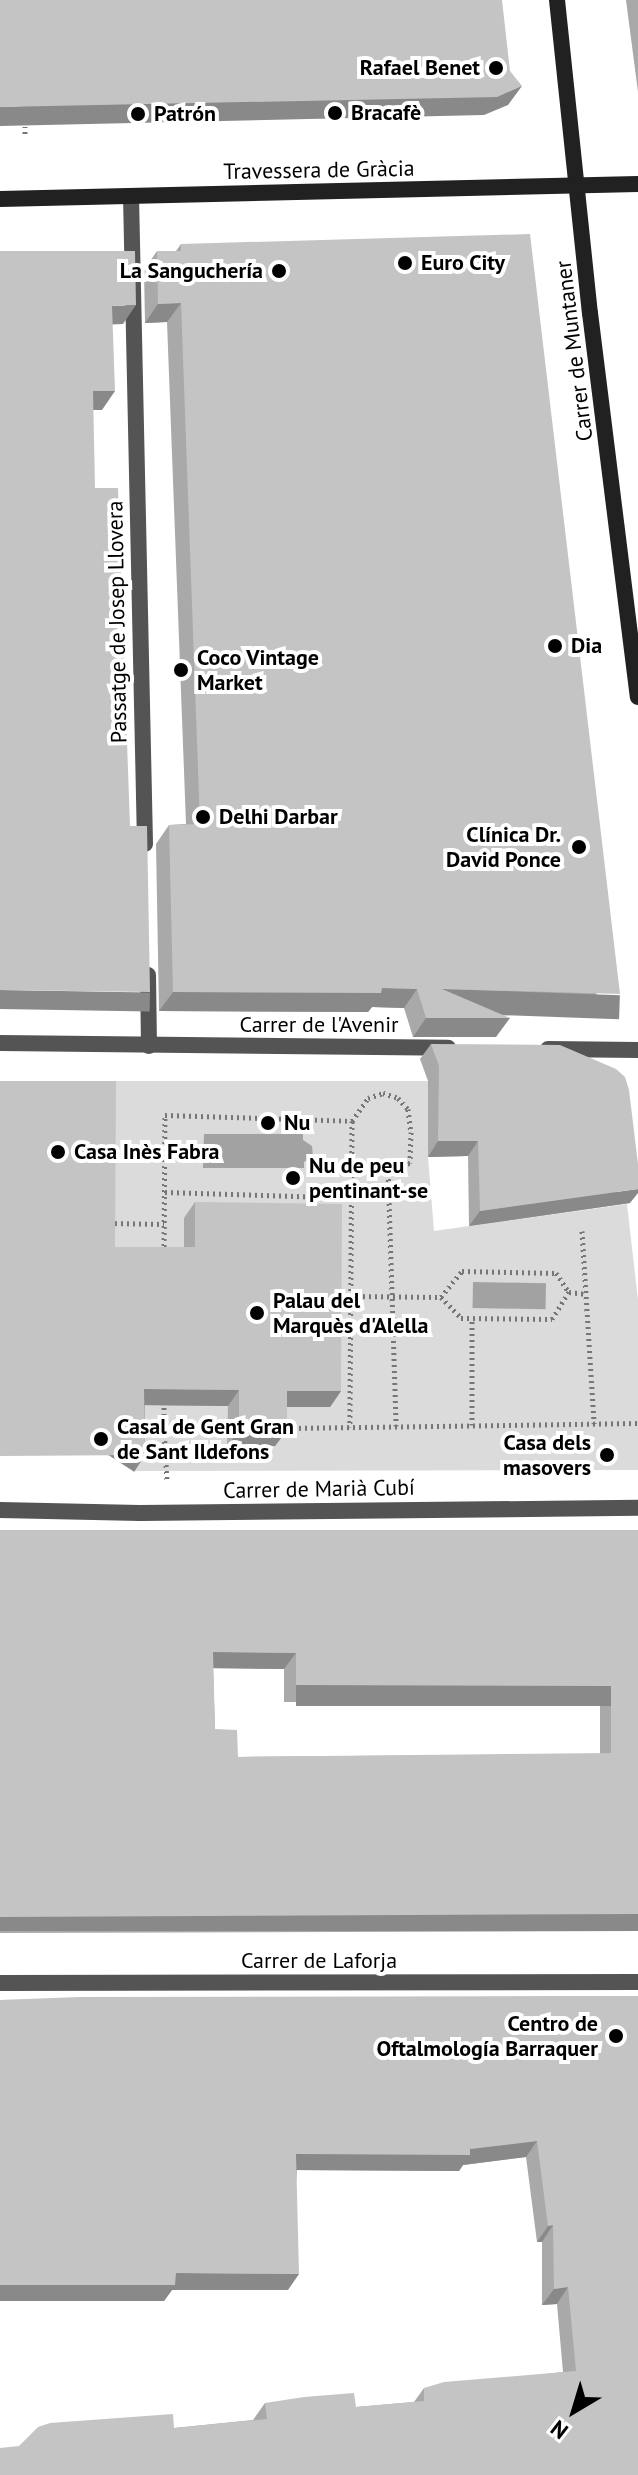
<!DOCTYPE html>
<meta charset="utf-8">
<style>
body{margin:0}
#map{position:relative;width:638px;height:2475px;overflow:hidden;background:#fff;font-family:"PT Sans",sans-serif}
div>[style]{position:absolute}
.green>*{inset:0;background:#dbdbdb}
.water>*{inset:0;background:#a2a2a2;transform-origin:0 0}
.path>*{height:5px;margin-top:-2.5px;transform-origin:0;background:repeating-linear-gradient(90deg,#767676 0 2px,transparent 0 6px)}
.street>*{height:16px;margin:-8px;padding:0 8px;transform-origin:8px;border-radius:8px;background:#545454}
.secondary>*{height:16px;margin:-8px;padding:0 8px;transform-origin:8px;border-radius:8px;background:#212121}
.wall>*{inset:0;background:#a9a9a9}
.shaded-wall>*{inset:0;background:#898989;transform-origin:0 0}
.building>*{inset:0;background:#c4c4c4}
.dots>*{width:22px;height:22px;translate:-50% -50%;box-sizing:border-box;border:4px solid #fff;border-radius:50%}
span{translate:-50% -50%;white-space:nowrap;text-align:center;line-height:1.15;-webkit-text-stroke:8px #fff;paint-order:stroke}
.poi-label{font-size:22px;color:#000;font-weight:700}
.right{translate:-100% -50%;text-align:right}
.left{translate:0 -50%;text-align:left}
.street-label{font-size:22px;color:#000}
.north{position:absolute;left:534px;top:2371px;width:80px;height:80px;-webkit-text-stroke:6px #fff;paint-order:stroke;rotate:218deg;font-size:22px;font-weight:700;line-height:32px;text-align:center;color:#000}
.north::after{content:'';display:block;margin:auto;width:28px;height:36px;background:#000;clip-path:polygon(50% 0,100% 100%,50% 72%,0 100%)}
</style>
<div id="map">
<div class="green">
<i style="clip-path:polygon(0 1081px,428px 1081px,428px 1157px,434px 1231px,627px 1204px,638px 1300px,638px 1470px,134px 1471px)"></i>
</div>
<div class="water">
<i style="clip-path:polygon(204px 1134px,303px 1134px,303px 1140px,312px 1146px,313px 1156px,304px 1162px,304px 1168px,203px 1168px)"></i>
<i style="left:473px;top:1282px;width:73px;height:26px;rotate:1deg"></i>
</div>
<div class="path">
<i style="left:25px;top:126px;width:9px;rotate:90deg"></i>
<i style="left:352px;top:1121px;width:28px;rotate:-55deg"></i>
<i style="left:368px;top:1098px;width:16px;rotate:-18deg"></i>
<i style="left:383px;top:1093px;width:16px;rotate:18deg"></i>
<i style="left:398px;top:1098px;width:15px;rotate:48deg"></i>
<i style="left:408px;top:1109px;width:23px;rotate:83deg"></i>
<i style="left:411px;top:1132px;width:31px;rotate:92deg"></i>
<i style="left:410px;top:1163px;width:22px;rotate:170deg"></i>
<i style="left:388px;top:1167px;width:259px;rotate:88.2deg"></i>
<i style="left:165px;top:1192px;width:186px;rotate:1.8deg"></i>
<i style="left:109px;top:1223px;width:55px;rotate:1deg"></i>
<i style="left:582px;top:1231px;width:193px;rotate:86.4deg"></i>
<i style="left:164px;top:1252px;width:137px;rotate:-89.6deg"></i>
<i style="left:165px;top:1115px;width:187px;rotate:1.8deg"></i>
<i style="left:352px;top:1121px;width:306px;rotate:90.4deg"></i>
<i style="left:351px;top:1296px;width:90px;rotate:0.6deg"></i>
<i style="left:441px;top:1297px;width:33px;rotate:-51deg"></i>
<i style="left:462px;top:1271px;width:94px;rotate:1.2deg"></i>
<i style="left:556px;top:1273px;width:23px;rotate:56deg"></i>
<i style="left:569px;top:1292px;width:17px;rotate:7deg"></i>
<i style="left:441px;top:1297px;width:29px;rotate:46deg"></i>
<i style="left:461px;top:1318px;width:91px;rotate:0.6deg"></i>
<i style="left:552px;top:1319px;width:32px;rotate:-58deg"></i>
<i style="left:164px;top:1402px;width:27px;rotate:90deg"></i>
<i style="left:164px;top:1429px;width:48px;rotate:-1.2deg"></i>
<i style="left:472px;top:1425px;width:107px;rotate:-90deg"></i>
<i style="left:287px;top:1428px;width:351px;rotate:-0.8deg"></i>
<i style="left:164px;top:1429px;width:52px;rotate:86.7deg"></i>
</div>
<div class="street">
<i style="left:131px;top:196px;width:648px;rotate:88.76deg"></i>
<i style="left:148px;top:975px;width:71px;rotate:89.2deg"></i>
<i style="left:0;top:1043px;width:448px;rotate:0.6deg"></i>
<i style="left:548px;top:1049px;width:90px;rotate:0.6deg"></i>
<i style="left:0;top:1510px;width:140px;rotate:1.2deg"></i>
<i style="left:140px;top:1513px;width:498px;rotate:-0.6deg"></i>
<i style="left:0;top:1983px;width:638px;rotate:-0.09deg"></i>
</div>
<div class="secondary">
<i style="left:557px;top:0;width:315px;rotate:84deg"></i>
<i style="left:590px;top:313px;width:387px;rotate:82.9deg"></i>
<i style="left:0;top:199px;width:638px;rotate:-1.35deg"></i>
</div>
<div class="wall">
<i style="clip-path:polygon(626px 0,638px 0,638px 92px)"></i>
<i style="clip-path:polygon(181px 244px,607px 1013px,490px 1010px,496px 1037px,413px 1037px,404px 1008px,372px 1007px,368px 1012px,159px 1011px,156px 844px,169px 825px,186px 824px,167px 322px,145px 323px,144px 270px,157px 251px,176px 251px)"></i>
<i style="clip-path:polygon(431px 1044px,630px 1203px,469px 1226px,468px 1156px,428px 1157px,428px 1081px,420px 1059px)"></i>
<i style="clip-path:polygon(195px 1202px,341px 1391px,330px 1407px,287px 1407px,287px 1430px,275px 1446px,227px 1447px,228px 1406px,145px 1405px,145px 1455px,134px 1472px,115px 1247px,184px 1247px,184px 1218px)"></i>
<i style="clip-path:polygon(evenodd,0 1530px,638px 1530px,638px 1931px,0 1933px,0 1530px,213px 1668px,284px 1669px,284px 1702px,600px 1702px,600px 1754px,238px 1757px,215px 1729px,213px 1668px)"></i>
<i style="clip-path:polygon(638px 1996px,638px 2475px,174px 2428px,253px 2420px,265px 2403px,356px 2407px,414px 2402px,424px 2388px,563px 2372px,557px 2304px,542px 2305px,542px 2242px,537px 2242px,526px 2157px,463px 2165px,459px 2171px,297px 2170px,288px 2290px,172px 2290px,164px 2301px,0 2301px,0 2000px)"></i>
</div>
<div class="shaded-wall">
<i style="clip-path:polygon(522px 86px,508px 105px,484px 115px,0 126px,0 107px)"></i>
<i style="clip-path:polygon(181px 303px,167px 322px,145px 323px,158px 304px)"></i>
<i style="clip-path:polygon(136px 305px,123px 324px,99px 325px,112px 306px)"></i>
<i style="clip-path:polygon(93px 391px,115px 391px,102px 410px,80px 410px)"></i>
<i style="clip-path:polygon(382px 988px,417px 989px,404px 1008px,372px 1007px,368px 1012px,159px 1011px,173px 992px)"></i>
<i style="left:442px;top:989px;width:178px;height:24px;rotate:2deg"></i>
<i style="left:0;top:990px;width:150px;height:19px;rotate:1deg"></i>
<i style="clip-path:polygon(426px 1018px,510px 1018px,496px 1037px,413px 1037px)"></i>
<i style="clip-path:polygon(438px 1141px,478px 1141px,468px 1156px,428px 1157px)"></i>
<i style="clip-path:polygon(638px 1189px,638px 1193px,630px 1203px,469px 1226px,480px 1211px)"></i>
<i style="clip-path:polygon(144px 1389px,239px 1390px,228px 1406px,133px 1405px)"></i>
<i style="clip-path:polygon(287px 1391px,341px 1391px,330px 1407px,275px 1407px)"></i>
<i style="clip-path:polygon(239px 1430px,287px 1430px,275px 1446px,227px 1447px)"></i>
<i style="left:145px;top:1455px;width:20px;height:145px;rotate:123deg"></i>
<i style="clip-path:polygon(213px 1652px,296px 1653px,284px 1669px,201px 1668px)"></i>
<i style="left:296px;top:1685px;width:315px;height:21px"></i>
<i style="left:638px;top:1914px;width:17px;height:638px;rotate:90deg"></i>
<i style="clip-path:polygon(537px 2141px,526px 2157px,463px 2165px,459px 2171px,285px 2170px,296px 2154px,470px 2149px)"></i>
<i style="clip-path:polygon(553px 2225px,542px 2242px,537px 2242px,548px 2226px)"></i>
<i style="clip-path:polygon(176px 2273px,299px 2274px,288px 2290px,172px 2290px,164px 2301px,0 2301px,0 2285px)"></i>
<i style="clip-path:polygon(568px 2287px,557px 2304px,542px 2305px,554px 2289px)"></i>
</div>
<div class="building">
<i style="clip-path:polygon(0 0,502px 0,510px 71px,522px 86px,497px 97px,0 107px)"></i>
<i style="clip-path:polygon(530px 234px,620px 994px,442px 989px,510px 1018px,426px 1018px,417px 989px,382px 988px,381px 993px,173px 992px,169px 825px,200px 824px,181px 303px,158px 304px,157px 251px,181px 251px,181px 244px)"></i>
<i style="clip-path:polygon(0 251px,135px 251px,136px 305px,112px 306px,115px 391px,93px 391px,95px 488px,118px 488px,130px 826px,147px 826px,150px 992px,0 990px)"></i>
<i style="clip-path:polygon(431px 1044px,560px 1045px,616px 1069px,625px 1077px,629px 1090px,638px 1164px,638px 1189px,480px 1211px,478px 1141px,438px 1141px,439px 1066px)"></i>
<i style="clip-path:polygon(0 1081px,116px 1081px,115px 1247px,195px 1247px,195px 1202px,342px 1204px,341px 1391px,287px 1391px,287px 1430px,239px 1430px,239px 1390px,144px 1389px,145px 1455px,0 1456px)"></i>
<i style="clip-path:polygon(evenodd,0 1530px,638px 1530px,638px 1914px,0 1917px,0 1530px,213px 1652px,296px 1653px,296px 1685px,611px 1686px,611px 1753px,238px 1757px,237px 1730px,215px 1729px,213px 1652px)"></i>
<i style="clip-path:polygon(638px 1996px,638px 2475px,0 2475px,0 2448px,19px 2446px,38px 2427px,50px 2423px,173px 2414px,174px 2428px,267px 2419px,265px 2403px,304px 2397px,354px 2393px,356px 2407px,424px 2401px,424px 2388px,444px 2382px,576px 2371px,568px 2287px,554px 2289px,553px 2225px,548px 2226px,537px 2141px,470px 2149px,470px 2155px,296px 2154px,299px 2274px,176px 2273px,175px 2285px,0 2285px,0 2000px,79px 1997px)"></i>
</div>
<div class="dots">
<i style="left:496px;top:68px;background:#000"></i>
<i style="left:335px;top:113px;background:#000"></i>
<i style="left:138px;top:114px;background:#000"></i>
<i style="left:405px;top:263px;background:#000"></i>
<i style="left:279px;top:271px;background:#000"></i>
<i style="left:555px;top:646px;background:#000"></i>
<i style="left:181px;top:670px;background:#000"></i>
<i style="left:203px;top:817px;background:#000"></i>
<i style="left:579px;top:847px;background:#000"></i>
<i style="left:268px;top:1123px;background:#000"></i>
<i style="left:58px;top:1152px;background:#000"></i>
<i style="left:293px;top:1178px;background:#000"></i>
<i style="left:257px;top:1313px;background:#000"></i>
<i style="left:101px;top:1439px;background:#000"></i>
<i style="left:607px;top:1455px;background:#000"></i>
<i style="left:616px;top:2036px;background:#000"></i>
</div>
<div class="poi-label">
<span class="right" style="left:480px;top:68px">Rafael Benet</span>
<span class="left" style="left:351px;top:113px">Bracafè</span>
<span class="left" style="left:154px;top:114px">Patrón</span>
<span class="left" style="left:421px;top:263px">Euro City</span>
<span class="right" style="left:263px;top:271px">La Sanguchería</span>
<span class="left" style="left:571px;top:646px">Dia</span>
<span class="left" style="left:197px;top:670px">Coco Vintage<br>Market</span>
<span class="left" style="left:219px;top:817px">Delhi Darbar</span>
<span class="right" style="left:561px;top:847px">Clínica Dr.<br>David Ponce</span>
<span class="left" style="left:284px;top:1123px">Nu</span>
<span class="left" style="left:74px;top:1152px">Casa Inès Fabra</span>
<span class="left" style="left:309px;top:1178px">Nu de peu<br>pentinant-se</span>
<span class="left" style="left:273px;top:1313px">Palau del<br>Marquès d'Alella</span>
<span class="left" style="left:117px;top:1439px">Casal de Gent Gran<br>de Sant Ildefons</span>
<span class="right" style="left:591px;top:1455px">Casa dels<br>masovers</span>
<span class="right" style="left:598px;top:2036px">Centro de<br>Oftalmología Barraquer</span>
</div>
<div class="street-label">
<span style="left:319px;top:170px;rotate:-1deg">Travessera de Gràcia</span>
<span style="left:574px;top:351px;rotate:-97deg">Carrer de Muntaner</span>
<span style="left:117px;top:622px;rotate:-91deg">Passatge de Josep Llovera</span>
<span style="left:319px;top:1025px">Carrer de l'Avenir</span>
<span style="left:319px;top:1489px;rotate:-1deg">Carrer de Marià Cubí</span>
<span style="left:319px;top:1961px">Carrer de Laforja</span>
</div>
<div class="north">N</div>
</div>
